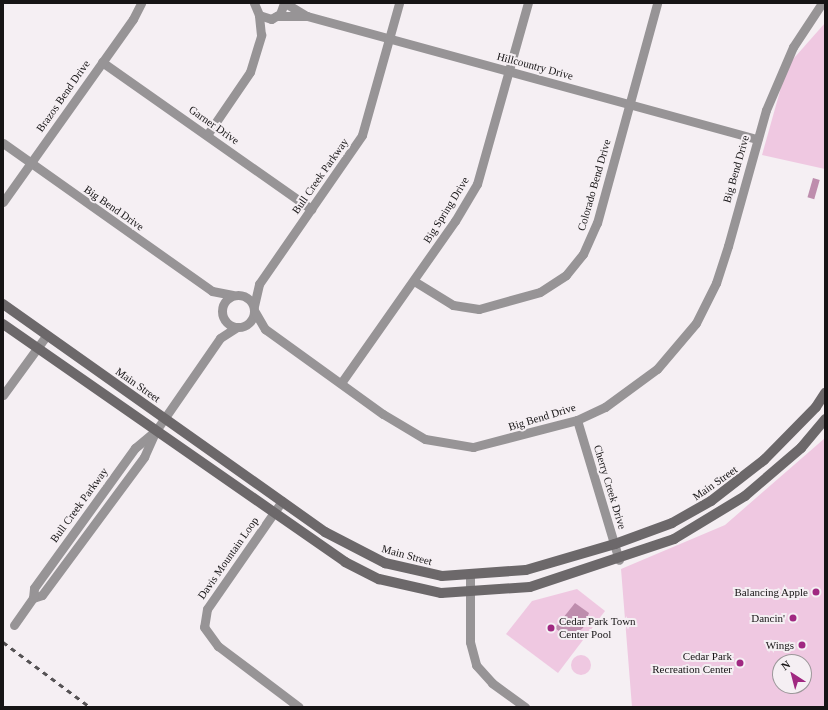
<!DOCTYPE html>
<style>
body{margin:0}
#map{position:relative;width:828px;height:710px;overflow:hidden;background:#f5eff3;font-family:Georgia,serif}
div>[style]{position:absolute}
.green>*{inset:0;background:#efc8e1}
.round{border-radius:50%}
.water>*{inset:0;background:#be8dad;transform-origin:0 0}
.street>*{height:9px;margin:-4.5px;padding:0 4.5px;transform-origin:4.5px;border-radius:4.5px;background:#979496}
.street>.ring{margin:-4.5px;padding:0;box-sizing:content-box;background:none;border:9px solid #979496;border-radius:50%}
.secondary>*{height:10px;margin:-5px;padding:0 5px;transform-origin:5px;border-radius:5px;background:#6c686a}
.rail>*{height:3px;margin-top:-1.5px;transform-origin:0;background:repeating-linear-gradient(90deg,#565355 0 5px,transparent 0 10px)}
.dots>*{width:11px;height:11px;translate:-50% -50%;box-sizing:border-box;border:2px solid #f5eff3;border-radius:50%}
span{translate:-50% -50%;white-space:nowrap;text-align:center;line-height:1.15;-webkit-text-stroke:4px #f5eff3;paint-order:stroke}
.street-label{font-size:11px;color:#161415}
.poi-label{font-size:11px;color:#161415}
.right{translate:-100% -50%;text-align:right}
.left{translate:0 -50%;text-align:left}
.frame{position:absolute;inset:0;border:4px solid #161415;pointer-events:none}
.north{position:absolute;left:772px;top:654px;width:40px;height:40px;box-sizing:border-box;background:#f5eff3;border:1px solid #9c979a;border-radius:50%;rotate:324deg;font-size:11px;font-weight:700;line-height:16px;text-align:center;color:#161415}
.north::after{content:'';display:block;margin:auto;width:14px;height:18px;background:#a02881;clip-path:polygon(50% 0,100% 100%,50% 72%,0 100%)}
</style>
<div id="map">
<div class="green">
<i style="clip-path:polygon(825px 23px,825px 169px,762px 155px,787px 66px)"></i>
<i style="clip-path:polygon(evenodd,825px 438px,825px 707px,632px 707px,621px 569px,725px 525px,825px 438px,780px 662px,804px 662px,804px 686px,780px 686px,780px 662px)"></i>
<i style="clip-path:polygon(577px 589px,605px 611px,558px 673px,506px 634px,532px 601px)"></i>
<i class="round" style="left:571px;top:655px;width:20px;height:20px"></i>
</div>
<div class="water">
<i style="left:813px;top:178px;width:7px;height:20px;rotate:16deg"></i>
<i style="clip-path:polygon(575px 603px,589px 613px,583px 628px,569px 639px,555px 628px)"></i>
</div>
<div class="street">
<i style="left:254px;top:3px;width:13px;rotate:67deg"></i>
<i style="left:259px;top:15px;width:13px;rotate:18deg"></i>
<i style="left:271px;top:19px;width:10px;rotate:-29deg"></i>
<i style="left:280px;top:14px;width:12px;rotate:-70deg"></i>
<i style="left:285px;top:3px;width:23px;rotate:31deg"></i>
<i style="left:277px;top:16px;width:30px"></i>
<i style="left:307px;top:16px;width:467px;rotate:15.3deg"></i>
<i style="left:102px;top:62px;width:256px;rotate:35.1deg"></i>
<i style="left:207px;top:135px;width:76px;rotate:-55.7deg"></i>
<i style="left:250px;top:72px;width:39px;rotate:-73deg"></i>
<i style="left:261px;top:35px;width:20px;rotate:-96deg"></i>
<i style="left:3px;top:143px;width:256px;rotate:35.3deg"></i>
<i style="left:212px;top:291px;width:21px;rotate:11deg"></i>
<i style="left:3px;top:202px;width:224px;rotate:-54.6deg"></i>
<i style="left:133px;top:19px;width:18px;rotate:-63deg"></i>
<i style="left:414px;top:281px;width:46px;rotate:31.6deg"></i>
<i style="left:453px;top:305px;width:26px;rotate:9deg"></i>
<i style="left:479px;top:309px;width:63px;rotate:-15.6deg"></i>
<i style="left:540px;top:292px;width:31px;rotate:-33deg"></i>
<i style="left:566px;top:275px;width:27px;rotate:-51deg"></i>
<i style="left:583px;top:254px;width:34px;rotate:-66deg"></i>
<i style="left:597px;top:223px;width:228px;rotate:-74.7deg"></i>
<i class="ring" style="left:222px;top:295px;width:23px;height:23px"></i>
<i style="left:254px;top:306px;width:23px;rotate:-77deg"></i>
<i style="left:259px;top:284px;width:181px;rotate:-55.3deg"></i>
<i style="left:362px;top:135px;width:137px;rotate:-74.3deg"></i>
<i style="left:255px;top:312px;width:20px;rotate:60deg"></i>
<i style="left:265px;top:329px;width:145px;rotate:35.8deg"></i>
<i style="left:383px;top:414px;width:49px;rotate:30.8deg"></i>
<i style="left:425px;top:439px;width:49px;rotate:9.5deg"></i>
<i style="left:473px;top:447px;width:107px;rotate:-14.6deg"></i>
<i style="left:577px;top:420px;width:31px;rotate:-25deg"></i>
<i style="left:605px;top:407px;width:64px;rotate:-36.2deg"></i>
<i style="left:657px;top:369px;width:60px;rotate:-49.7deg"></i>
<i style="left:696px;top:323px;width:45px;rotate:-63.4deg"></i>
<i style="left:716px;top:283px;width:39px;rotate:-72deg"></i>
<i style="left:728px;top:246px;width:141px;rotate:-74.4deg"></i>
<i style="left:766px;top:110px;width:69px;rotate:-66.8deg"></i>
<i style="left:793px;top:47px;width:53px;rotate:-56.6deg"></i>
<i style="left:341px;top:383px;width:198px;rotate:-54.9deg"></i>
<i style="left:455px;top:221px;width:43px;rotate:-59.3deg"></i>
<i style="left:477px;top:184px;width:188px;rotate:-74.3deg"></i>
<i style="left:3px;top:395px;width:73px;rotate:-53.9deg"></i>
<i style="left:577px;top:420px;width:146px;rotate:73.3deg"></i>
<i style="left:282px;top:501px;width:131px;rotate:124.8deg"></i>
<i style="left:207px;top:609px;width:18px;rotate:99deg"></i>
<i style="left:204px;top:627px;width:24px;rotate:54deg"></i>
<i style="left:218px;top:646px;width:101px;rotate:37deg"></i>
<i style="left:470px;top:576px;width:66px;rotate:90deg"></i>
<i style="left:470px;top:642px;width:24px;rotate:75deg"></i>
<i style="left:476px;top:665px;width:24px;rotate:48deg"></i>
<i style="left:492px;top:683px;width:41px;rotate:36deg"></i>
<i style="left:33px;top:598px;width:9px;rotate:-18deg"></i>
<i style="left:42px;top:595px;width:172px;rotate:-53.5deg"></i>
<i style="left:144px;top:457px;width:27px;rotate:-66deg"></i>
<i style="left:155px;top:432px;width:114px;rotate:-55.3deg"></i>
<i style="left:220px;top:338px;width:20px;rotate:-33deg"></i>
<i style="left:14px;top:625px;width:33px;rotate:-55deg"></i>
<i style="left:33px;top:598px;width:10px;rotate:-84deg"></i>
<i style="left:34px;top:588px;width:173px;rotate:-54.2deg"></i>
<i style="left:135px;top:448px;width:23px;rotate:-40deg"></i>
</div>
<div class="secondary">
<i style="left:3px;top:304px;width:395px;rotate:35.3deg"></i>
<i style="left:325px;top:532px;width:68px;rotate:27.3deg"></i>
<i style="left:385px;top:563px;width:58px;rotate:12.8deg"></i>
<i style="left:442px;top:576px;width:84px;rotate:-4.1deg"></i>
<i style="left:526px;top:570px;width:93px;rotate:-16.3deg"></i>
<i style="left:615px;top:544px;width:61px;rotate:-20.2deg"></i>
<i style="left:672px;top:523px;width:45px;rotate:-29.4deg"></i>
<i style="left:711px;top:501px;width:67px;rotate:-37.7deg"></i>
<i style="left:764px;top:460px;width:74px;rotate:-45.5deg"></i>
<i style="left:816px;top:407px;width:17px;rotate:-57deg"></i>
<i style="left:3px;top:324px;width:417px;rotate:34.8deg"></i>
<i style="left:345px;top:562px;width:38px;rotate:27deg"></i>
<i style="left:379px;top:579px;width:64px;rotate:12.7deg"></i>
<i style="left:441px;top:593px;width:89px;rotate:-3.9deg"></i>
<i style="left:530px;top:587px;width:152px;rotate:-18.4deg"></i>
<i style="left:674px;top:539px;width:83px;rotate:-31.2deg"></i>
<i style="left:745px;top:496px;width:74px;rotate:-40.6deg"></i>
<i style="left:801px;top:448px;width:38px;rotate:-50deg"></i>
</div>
<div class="rail">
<i style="left:3px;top:642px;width:109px;rotate:36.8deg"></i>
</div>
<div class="dots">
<i style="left:816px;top:592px;background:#a02881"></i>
<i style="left:793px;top:618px;background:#a02881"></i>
<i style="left:551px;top:628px;background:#a02881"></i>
<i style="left:802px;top:645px;background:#a02881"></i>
<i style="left:740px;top:663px;background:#a02881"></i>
</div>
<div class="street-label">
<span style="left:535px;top:66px;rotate:15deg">Hillcountry Drive</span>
<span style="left:63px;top:96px;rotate:-55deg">Brazos Bend Drive</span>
<span style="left:214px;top:125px;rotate:35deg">Garner Drive</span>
<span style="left:736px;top:169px;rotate:-74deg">Big Bend Drive</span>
<span style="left:320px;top:176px;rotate:-55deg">Bull Creek Parkway</span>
<span style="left:594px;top:185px;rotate:-74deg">Colorado Bend Drive</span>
<span style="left:114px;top:208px;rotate:35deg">Big Bend Drive</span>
<span style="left:446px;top:210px;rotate:-58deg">Big Spring Drive</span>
<span style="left:138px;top:385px;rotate:35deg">Main Street</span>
<span style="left:542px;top:417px;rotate:-17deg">Big Bend Drive</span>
<span style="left:715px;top:483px;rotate:-35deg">Main Street</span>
<span style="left:610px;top:487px;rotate:73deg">Cherry Creek Drive</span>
<span style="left:79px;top:505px;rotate:-54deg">Bull Creek Parkway</span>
<span style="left:407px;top:555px;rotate:15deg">Main Street</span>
<span style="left:228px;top:558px;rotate:-55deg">Davis Mountain Loop</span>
</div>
<div class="poi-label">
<span class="right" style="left:808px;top:592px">Balancing Apple</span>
<span class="right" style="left:785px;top:618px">Dancin'</span>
<span class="left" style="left:559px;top:628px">Cedar Park Town<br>Center Pool</span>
<span class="right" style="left:794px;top:645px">Wings</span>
<span class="right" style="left:732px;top:663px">Cedar Park<br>Recreation Center</span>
</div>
<div class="frame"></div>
<div class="north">N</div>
</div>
